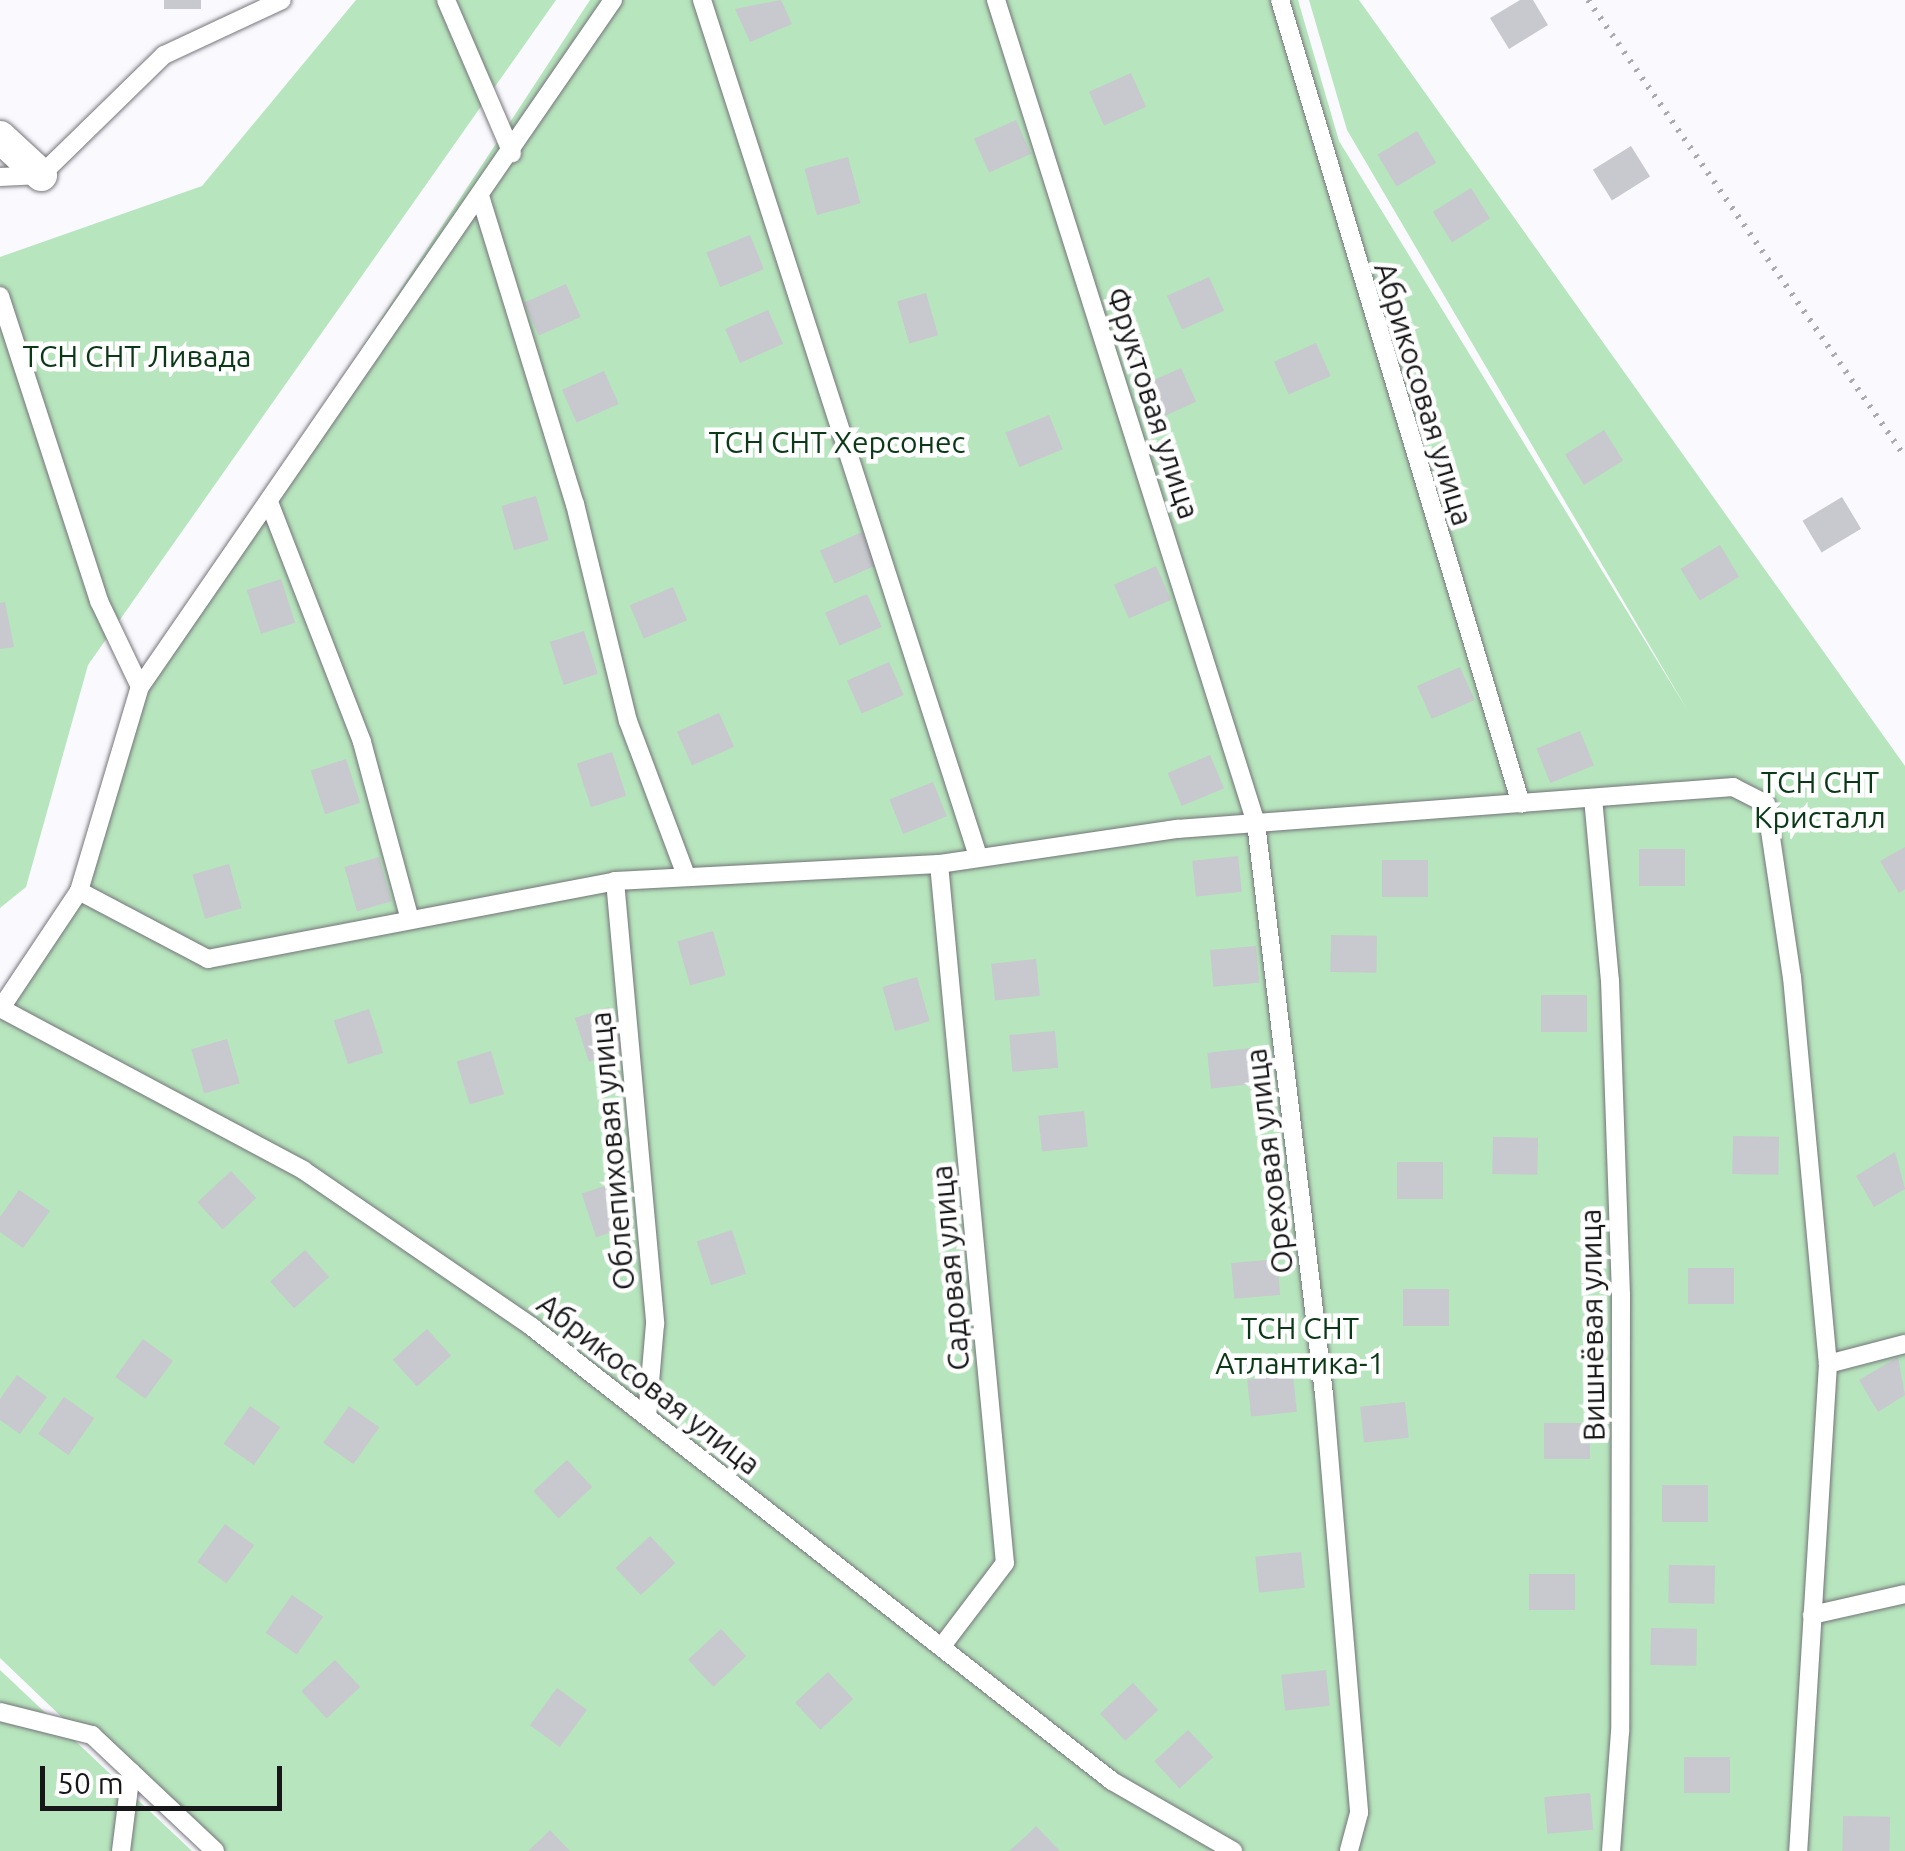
<!DOCTYPE html>
<meta charset="utf-8">
<style>
body{margin:0}
#map{position:relative;width:1905px;height:1851px;overflow:hidden;background:#f9f9fe;font-family:Ubuntu,sans-serif}
div>[style]{position:absolute}
.green>*{inset:0;background:#b7e5bd}
.building>*{inset:0;background:#c8c8cf;transform-origin:0 0}
.path>*{height:6px;margin-top:-3px;transform-origin:0;background:repeating-linear-gradient(90deg,#ababaf 0 2.5px,transparent 0 10.5px)}
.roads{filter:drop-shadow(0 0 2px #75757b) drop-shadow(0 0 2px #75757b)}
.lane>*{height:18px;margin:-9px;padding:0 9px;transform-origin:9px;border-radius:9px;background:#fff}
.street>*{height:32px;margin:-16px;padding:0 16px;transform-origin:16px;border-radius:16px;background:#fff}
span{translate:-50% -50%;white-space:nowrap;text-align:center;line-height:1.15;-webkit-text-stroke:9px #fff;paint-order:stroke}
.park-label{font-size:30px;color:#0b3918}
.street-label{font-size:30px;color:#171719}
.scale{position:absolute;left:40px;top:1766px;width:242px;height:45px;box-sizing:border-box;border:5px solid #171719;border-top:0;padding-left:12px;font-size:30px;line-height:35px;white-space:nowrap;color:#171719;-webkit-text-stroke:8px #fff;paint-order:stroke}
</style>
<div id="map">
<div class="green">
<i style="clip-path:polygon(356px 0,556px 0,88px 665px,26px 887px,0 908px,0 257px,202px 186px)"></i>
<i style="clip-path:polygon(590px 0,1298px 0,1339px 141px,1688px 711px,1347px 130px,1309px 0,1359px 0,1905px 766px,1905px 1851px,202px 1851px,0 1658px,0 1008px,79px 891px,140px 687px)"></i>
<i style="clip-path:polygon(0 1670px,192px 1851px,0 1851px)"></i>
</div>
<div class="building">
<i style="left:164px;top:0;width:37px;height:9px"></i>
<i style="clip-path:polygon(781px 0,792px 24px,750px 42px,735px 9px)"></i>
<i style="clip-path:polygon(1520px 0,1533px 0,1548px 25px,1509px 49px,1490px 18px)"></i>
<i style="left:1131px;top:73px;width:37px;height:46px;rotate:66deg"></i>
<i style="left:1016px;top:120px;width:37px;height:46px;rotate:66deg"></i>
<i style="left:1417px;top:131px;width:37px;height:46px;rotate:59deg"></i>
<i style="left:1631px;top:146px;width:36px;height:45px;rotate:58deg"></i>
<i style="left:848px;top:157px;width:48px;height:45px;rotate:75deg"></i>
<i style="left:1471px;top:188px;width:36px;height:45px;rotate:58deg"></i>
<i style="left:750px;top:235px;width:37px;height:47px;rotate:68deg"></i>
<i style="left:1209px;top:277px;width:37px;height:46px;rotate:66deg"></i>
<i style="left:566px;top:284px;width:36px;height:46px;rotate:66deg"></i>
<i style="left:926px;top:293px;width:44px;height:30px;rotate:74deg"></i>
<i style="left:768px;top:310px;width:37px;height:47px;rotate:66deg"></i>
<i style="left:1316px;top:343px;width:36px;height:46px;rotate:66deg"></i>
<i style="left:1181px;top:368px;width:37px;height:46px;rotate:66deg"></i>
<i style="left:604px;top:371px;width:36px;height:46px;rotate:66deg"></i>
<i style="left:1049px;top:415px;width:37px;height:47px;rotate:68deg"></i>
<i style="left:1604px;top:430px;width:36px;height:46px;rotate:58deg"></i>
<i style="left:536px;top:496px;width:46px;height:36px;rotate:74deg"></i>
<i style="left:1842px;top:497px;width:37px;height:46px;rotate:59deg"></i>
<i style="left:862px;top:532px;width:36px;height:46px;rotate:66deg"></i>
<i style="left:1720px;top:545px;width:37px;height:46px;rotate:59deg"></i>
<i style="left:1156px;top:566px;width:37px;height:46px;rotate:66deg"></i>
<i style="left:281px;top:579px;width:46px;height:36px;rotate:72deg"></i>
<i style="left:673px;top:587px;width:36px;height:47px;rotate:67deg"></i>
<i style="left:867px;top:594px;width:36px;height:46px;rotate:66deg"></i>
<i style="clip-path:polygon(5px 602px,14px 647px,0 649px,0 603px)"></i>
<i style="left:584px;top:631px;width:45px;height:36px;rotate:72deg"></i>
<i style="left:889px;top:662px;width:36px;height:46px;rotate:66deg"></i>
<i style="left:1460px;top:667px;width:36px;height:47px;rotate:66deg"></i>
<i style="left:719px;top:713px;width:37px;height:46px;rotate:66deg"></i>
<i style="left:1580px;top:731px;width:37px;height:47px;rotate:68deg"></i>
<i style="left:612px;top:752px;width:46px;height:37px;rotate:72deg"></i>
<i style="left:1210px;top:755px;width:36px;height:46px;rotate:67deg"></i>
<i style="left:346px;top:759px;width:46px;height:37px;rotate:72deg"></i>
<i style="left:933px;top:782px;width:37px;height:47px;rotate:68deg"></i>
<i style="clip-path:polygon(1905px 847px,1905px 889px,1899px 893px,1880px 861px)"></i>
<i style="left:1639px;top:849px;width:46px;height:37px"></i>
<i style="left:1238px;top:856px;width:36px;height:46px;rotate:84deg"></i>
<i style="left:379px;top:857px;width:46px;height:36px;rotate:74deg"></i>
<i style="left:1382px;top:860px;width:46px;height:37px"></i>
<i style="left:229px;top:864px;width:46px;height:38px;rotate:74deg"></i>
<i style="left:713px;top:931px;width:46px;height:37px;rotate:74deg"></i>
<i style="left:1331px;top:935px;width:46px;height:37px;rotate:1deg"></i>
<i style="left:1256px;top:946px;width:37px;height:46px;rotate:85deg"></i>
<i style="left:1036px;top:959px;width:37px;height:45px;rotate:84deg"></i>
<i style="left:917px;top:977px;width:46px;height:36px;rotate:74deg"></i>
<i style="left:1541px;top:995px;width:46px;height:37px"></i>
<i style="left:609px;top:1007px;width:46px;height:36px;rotate:72deg"></i>
<i style="left:369px;top:1009px;width:46px;height:37px;rotate:72deg"></i>
<i style="left:1055px;top:1031px;width:37px;height:46px;rotate:85deg"></i>
<i style="left:227px;top:1039px;width:46px;height:37px;rotate:74deg"></i>
<i style="left:1252px;top:1048px;width:36px;height:45px;rotate:84deg"></i>
<i style="left:491px;top:1051px;width:45px;height:36px;rotate:73deg"></i>
<i style="left:1084px;top:1111px;width:36px;height:46px;rotate:84deg"></i>
<i style="left:1733px;top:1136px;width:46px;height:38px;rotate:1deg"></i>
<i style="left:1493px;top:1137px;width:45px;height:37px;rotate:1deg"></i>
<i style="clip-path:polygon(1895px 1152px,1905px 1189px,1874px 1207px,1856px 1176px)"></i>
<i style="left:1397px;top:1162px;width:46px;height:37px"></i>
<i style="left:231px;top:1171px;width:37px;height:46px;rotate:47deg"></i>
<i style="left:617px;top:1182px;width:46px;height:37px;rotate:72deg"></i>
<i style="clip-path:polygon(19px 1190px,50px 1211px,23px 1248px,0 1232px,0 1217px)"></i>
<i style="left:732px;top:1230px;width:46px;height:37px;rotate:72deg"></i>
<i style="left:305px;top:1250px;width:36px;height:47px;rotate:48deg"></i>
<i style="left:1277px;top:1259px;width:36px;height:46px;rotate:85deg"></i>
<i style="left:1688px;top:1268px;width:46px;height:36px"></i>
<i style="left:1403px;top:1289px;width:46px;height:37px"></i>
<i style="left:427px;top:1329px;width:36px;height:46px;rotate:48deg"></i>
<i style="left:143px;top:1339px;width:37px;height:47px;rotate:36deg"></i>
<i style="clip-path:polygon(1898px 1357px,1905px 1395px,1878px 1412px,1859px 1380px)"></i>
<i style="clip-path:polygon(17px 1375px,47px 1397px,20px 1434px,0 1420px,0 1399px)"></i>
<i style="left:1293px;top:1375px;width:37px;height:46px;rotate:84deg"></i>
<i style="left:64px;top:1397px;width:37px;height:45px;rotate:35deg"></i>
<i style="left:1405px;top:1402px;width:36px;height:45px;rotate:84deg"></i>
<i style="left:250px;top:1406px;width:37px;height:46px;rotate:35deg"></i>
<i style="left:349px;top:1406px;width:37px;height:45px;rotate:35deg"></i>
<i style="left:1544px;top:1423px;width:46px;height:36px"></i>
<i style="left:567px;top:1460px;width:37px;height:46px;rotate:47deg"></i>
<i style="left:1662px;top:1485px;width:46px;height:37px"></i>
<i style="left:225px;top:1524px;width:36px;height:47px;rotate:36deg"></i>
<i style="left:650px;top:1536px;width:37px;height:47px;rotate:47deg"></i>
<i style="left:1301px;top:1552px;width:36px;height:46px;rotate:84deg"></i>
<i style="left:1669px;top:1565px;width:46px;height:38px;rotate:1deg"></i>
<i style="left:1529px;top:1574px;width:46px;height:36px"></i>
<i style="left:292px;top:1595px;width:38px;height:46px;rotate:35deg"></i>
<i style="left:1651px;top:1628px;width:46px;height:37px;rotate:1deg"></i>
<i style="left:721px;top:1629px;width:37px;height:45px;rotate:47deg"></i>
<i style="left:335px;top:1660px;width:37px;height:46px;rotate:47deg"></i>
<i style="left:1326px;top:1670px;width:36px;height:45px;rotate:84deg"></i>
<i style="left:828px;top:1672px;width:37px;height:45px;rotate:47deg"></i>
<i style="left:1133px;top:1683px;width:37px;height:45px;rotate:47deg"></i>
<i style="left:557px;top:1688px;width:37px;height:46px;rotate:36deg"></i>
<i style="left:1188px;top:1730px;width:37px;height:46px;rotate:47deg"></i>
<i style="left:1684px;top:1757px;width:46px;height:36px"></i>
<i style="left:1590px;top:1793px;width:37px;height:46px;rotate:85deg"></i>
<i style="left:1843px;top:1816px;width:47px;height:35px;rotate:1deg"></i>
<i style="clip-path:polygon(1036px 1826px,1060px 1851px,1009px 1851px,1026px 1836px)"></i>
<i style="clip-path:polygon(550px 1830px,570px 1851px,528px 1851px,540px 1840px)"></i>
</div>
<div class="path">
<i style="left:1588px;top:0;width:556px;rotate:55.25deg"></i>
</div>
<div class="roads">
<div class="lane">
<i style="left:446px;top:0;width:167px;rotate:66.7deg"></i>
<i style="left:702px;top:0;width:899px;rotate:72.13deg"></i>
<i style="left:996px;top:0;width:863px;rotate:72.47deg"></i>
<i style="left:1256px;top:823px;width:575px;rotate:83.21deg"></i>
<i style="left:1324px;top:1394px;width:420px;rotate:85.2deg"></i>
<i style="left:1359px;top:1813px;width:39px;rotate:105deg"></i>
<i style="left:1280px;top:0;width:839px;rotate:73.31deg"></i>
<i style="left:0;top:177px;width:41px;rotate:-2.8deg"></i>
<i style="left:41px;top:175px;width:172px;rotate:-44.3deg"></i>
<i style="left:164px;top:55px;width:130px;rotate:-25deg"></i>
<i style="left:481px;top:199px;width:319px;rotate:72.9deg"></i>
<i style="left:575px;top:504px;width:223px;rotate:76.3deg"></i>
<i style="left:628px;top:721px;width:165px;rotate:69.4deg"></i>
<i style="left:0;top:296px;width:321px;rotate:72deg"></i>
<i style="left:99px;top:601px;width:95px;rotate:64.5deg"></i>
<i style="left:269px;top:502px;width:257px;rotate:68.8deg"></i>
<i style="left:362px;top:742px;width:184px;rotate:74.9deg"></i>
<i style="left:1593px;top:798px;width:183px;rotate:84.7deg"></i>
<i style="left:1610px;top:980px;width:315px;rotate:88deg"></i>
<i style="left:1621px;top:1295px;width:437px;rotate:90.1deg"></i>
<i style="left:1620px;top:1732px;width:119px;rotate:94.3deg"></i>
<i style="left:939px;top:864px;width:702px;rotate:84.61deg"></i>
<i style="left:1005px;top:1563px;width:104px;rotate:127.2deg"></i>
<i style="left:615px;top:881px;width:445px;rotate:84.8deg"></i>
<i style="left:655px;top:1324px;width:93px;rotate:94.9deg"></i>
<i style="left:79px;top:891px;width:213px;rotate:-73.4deg"></i>
<i style="left:140px;top:687px;width:834px;rotate:-55.45deg"></i>
<i style="left:0;top:1008px;width:344px;rotate:28.1deg"></i>
<i style="left:303px;top:1170px;width:278px;rotate:34.4deg"></i>
<i style="left:532px;top:1327px;width:737px;rotate:38.05deg"></i>
<i style="left:1112px;top:1781px;width:140px;rotate:30deg"></i>
<i style="left:1px;top:1008px;width:141px;rotate:-56.3deg"></i>
<i style="left:79px;top:891px;width:146px;rotate:27.8deg"></i>
<i style="left:208px;top:959px;width:414px;rotate:-10.8deg"></i>
<i style="left:615px;top:881px;width:324px;rotate:-3deg"></i>
<i style="left:939px;top:864px;width:241px;rotate:-8.4deg"></i>
<i style="left:1177px;top:829px;width:558px;rotate:-4.32deg"></i>
<i style="left:1733px;top:787px;width:37px;rotate:27deg"></i>
<i style="left:1766px;top:804px;width:175px;rotate:81.5deg"></i>
<i style="left:1792px;top:977px;width:389px;rotate:84.7deg"></i>
<i style="left:1828px;top:1364px;width:488px;rotate:93.5deg"></i>
<i style="left:1828px;top:1364px;width:80px;rotate:-14.6deg"></i>
<i style="left:1812px;top:1615px;width:95px;rotate:-12.7deg"></i>
<i style="left:0;top:1712px;width:95px;rotate:14deg"></i>
<i style="left:92px;top:1735px;width:169px;rotate:43.3deg"></i>
<i style="left:121px;top:1851px;width:80px;rotate:-82.8deg"></i>
</div>
<div class="street">
<i style="left:0;top:137px;width:56px;rotate:42.8deg"></i>
</div>
</div>
<div class="park-label">
<span style="left:137px;top:356px">ТСН СНТ Ливада</span>
<span style="left:837px;top:442px">ТСН СНТ Херсонес</span>
<span style="left:1820px;top:799px">ТСН СНТ<br>Кристалл</span>
<span style="left:1300px;top:1345px">ТСН СНТ<br>Атлантика-1</span>
</div>
<div class="street-label">
<span style="left:1424px;top:394px;rotate:73deg">Абрикосовая улица</span>
<span style="left:1153px;top:403px;rotate:72deg">Фруктовая улица</span>
<span style="left:612px;top:1151px;rotate:-95deg">Облепиховая улица</span>
<span style="left:1269px;top:1161px;rotate:-97deg">Ореховая улица</span>
<span style="left:950px;top:1268px;rotate:-95deg">Садовая улица</span>
<span style="left:1592px;top:1325px;rotate:-91deg">Вишнёвая улица</span>
<span style="left:649px;top:1384px;rotate:38deg">Абрикосовая улица</span>
</div>
<div class="scale">50 m</div>
</div>
